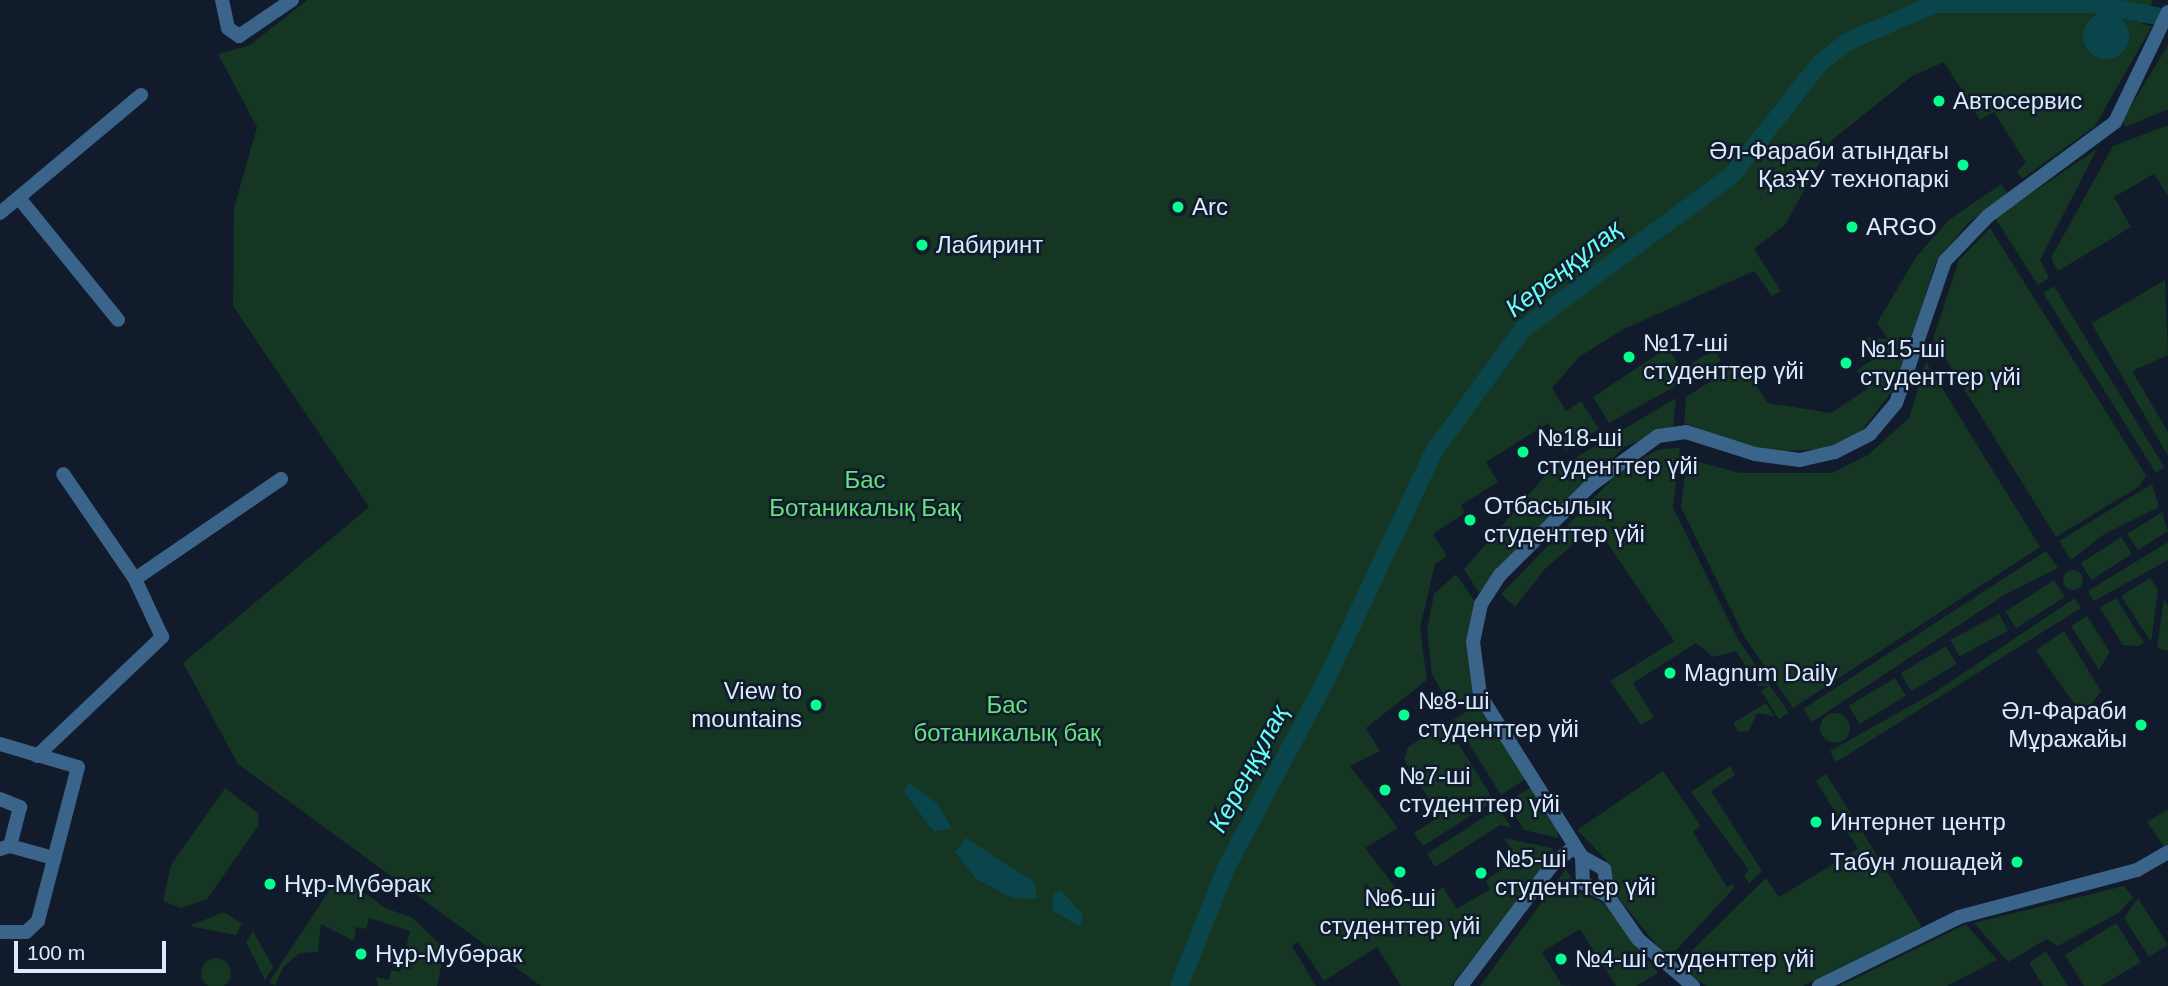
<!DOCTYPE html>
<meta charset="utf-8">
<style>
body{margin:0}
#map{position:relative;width:2168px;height:986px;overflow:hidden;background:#111b2b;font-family:Arial,sans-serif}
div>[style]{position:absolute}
.green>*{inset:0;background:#143622;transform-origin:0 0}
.round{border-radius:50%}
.water>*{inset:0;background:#0a454b}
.river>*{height:18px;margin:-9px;padding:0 9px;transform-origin:9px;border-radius:9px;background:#0a454b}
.minor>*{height:14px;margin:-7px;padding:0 7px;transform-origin:7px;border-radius:7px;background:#3b648b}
.dots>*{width:19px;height:19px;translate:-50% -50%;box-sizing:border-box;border:4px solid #111b2b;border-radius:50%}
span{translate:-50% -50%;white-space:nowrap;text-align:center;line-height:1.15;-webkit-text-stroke:5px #111b2b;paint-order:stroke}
.poi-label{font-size:24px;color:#dbebff}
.left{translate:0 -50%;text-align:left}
.right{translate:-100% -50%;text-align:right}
.park-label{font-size:24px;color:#64e37d}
.water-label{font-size:26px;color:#69fff2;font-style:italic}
.scale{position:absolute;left:14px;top:941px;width:152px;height:32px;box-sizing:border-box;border:4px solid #dbebff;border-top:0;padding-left:9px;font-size:21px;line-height:24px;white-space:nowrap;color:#dbebff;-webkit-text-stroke:5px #111b2b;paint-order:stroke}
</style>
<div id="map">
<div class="green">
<i style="clip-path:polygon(307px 0,2153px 0,2142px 24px,2152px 26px,2095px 126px,2022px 179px,2017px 171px,2026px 163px,1994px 112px,1980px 120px,1944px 62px,1912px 76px,1832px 140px,1785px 225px,1754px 249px,1781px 291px,1772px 296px,1754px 271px,1624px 329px,1579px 357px,1552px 388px,1566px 411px,1581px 401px,1599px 429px,1566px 451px,1548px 423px,1486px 462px,1498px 482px,1461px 505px,1465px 513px,1433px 534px,1447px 556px,1435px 564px,1420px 628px,1427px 680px,1366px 728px,1380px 751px,1350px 766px,1398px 828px,1365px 848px,1413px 910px,1443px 887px,1457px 909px,1490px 889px,1485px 880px,1518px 860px,1504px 838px,1552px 848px,1554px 853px,1451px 986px,1401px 986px,1377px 947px,1324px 981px,1298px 942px,1292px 946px,1316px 986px,541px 986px,238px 764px,183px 663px,369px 507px,233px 306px,234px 208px,257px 127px,218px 54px,250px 45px)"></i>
<i style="clip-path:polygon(2168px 45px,2168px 109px,2126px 127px,2122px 121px)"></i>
<i style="clip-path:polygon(2168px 125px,2168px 196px,2154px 174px,2114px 197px,2131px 227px,2058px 271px,2051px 258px,2113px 146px)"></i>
<i style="clip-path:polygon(2097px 149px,2040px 260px,2049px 278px,2038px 285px,1995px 218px)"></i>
<i style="clip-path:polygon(2001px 184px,2008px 194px,1968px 223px,1936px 262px,1896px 386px,1860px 433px,1826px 449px,1764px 452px,1684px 423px,1686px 397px,1741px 362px,1768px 403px,1831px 413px,1867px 389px,1857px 370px,1878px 356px,1866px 337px,1888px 339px,1877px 323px,1916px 257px,1949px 220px)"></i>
<i style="clip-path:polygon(1990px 228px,2146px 475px,2140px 486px,2056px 537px,1933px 339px,1959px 260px)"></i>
<i style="clip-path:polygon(2066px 279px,2092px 323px,2165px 280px,2168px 355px,2132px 371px,2168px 432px,2168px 456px)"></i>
<i style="clip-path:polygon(2054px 286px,2164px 467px,2156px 473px,2043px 293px)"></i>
<i style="clip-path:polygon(1667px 348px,1682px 369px,1714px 350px,1721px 361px,1609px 423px,1593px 397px)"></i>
<i style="clip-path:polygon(1926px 362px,2040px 547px,1793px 708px,1744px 636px,1681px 507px,1688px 452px,1695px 461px,1740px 473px,1832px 473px,1868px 455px,1909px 418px)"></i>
<i style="clip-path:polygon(1676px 398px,1673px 427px,1624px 447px,1479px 593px,1464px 569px,1545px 476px)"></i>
<i style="clip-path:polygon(1680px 448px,1673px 508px,1739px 641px,1789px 713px,1779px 719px,1761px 691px,1768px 686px,1758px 686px,1736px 651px,1713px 657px,1696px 643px,1633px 683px,1654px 717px,1641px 725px,1610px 681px,1674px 641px,1595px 525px,1545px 569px,1515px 607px,1501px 594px,1622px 469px,1660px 449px)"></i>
<i style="clip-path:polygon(2152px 484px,2159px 507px,2103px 535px,2071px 560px,2059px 541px)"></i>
<i style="clip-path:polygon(2162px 512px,2168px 531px,2138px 550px,2127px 534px)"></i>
<i style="left:2121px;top:537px;width:20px;height:48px;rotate:57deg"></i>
<i style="clip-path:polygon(2168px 542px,2168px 560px,2094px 601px,2088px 591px)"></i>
<i style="clip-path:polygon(2046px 551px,2058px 568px,2006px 594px,1812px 722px,1803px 709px)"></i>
<i class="round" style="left:2063px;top:570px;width:20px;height:20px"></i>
<i style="clip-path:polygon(1456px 574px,1475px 602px,1467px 642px,1474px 692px,1450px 707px,1432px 674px,1427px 630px,1434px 594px)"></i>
<i style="clip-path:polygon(2150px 578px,2158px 590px,2151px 642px,2121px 596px)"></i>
<i style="left:2054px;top:580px;width:20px;height:58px;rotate:57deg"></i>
<i style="clip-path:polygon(2075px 598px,2081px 608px,1836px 762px,1830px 751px,1935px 692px)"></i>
<i style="clip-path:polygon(2116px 598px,2144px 643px,2138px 646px,2123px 645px,2100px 608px)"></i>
<i style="clip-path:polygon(2164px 599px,2168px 606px,2168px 651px,2157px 648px)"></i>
<i style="left:1999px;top:614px;width:19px;height:55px;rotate:62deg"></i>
<i style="clip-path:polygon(2087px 616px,2110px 652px,2099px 670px,2071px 626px)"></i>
<i style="clip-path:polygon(2064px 631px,2101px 691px,2083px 716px,2036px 650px)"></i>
<i style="left:1946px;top:646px;width:21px;height:53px;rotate:59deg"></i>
<i style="left:1895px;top:678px;width:21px;height:54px;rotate:59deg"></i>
<i style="left:1480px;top:703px;width:89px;height:31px;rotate:58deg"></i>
<i style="clip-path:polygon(1766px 703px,1774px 716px,1757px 713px,1749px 731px,1738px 732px,1733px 723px)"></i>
<i class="round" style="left:1820px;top:713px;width:30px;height:30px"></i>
<i style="clip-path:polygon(1446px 723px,1494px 801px,1423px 846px,1414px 833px,1440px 816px,1404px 760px,1408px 747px)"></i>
<i style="clip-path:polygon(1730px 766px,1735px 775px,1711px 791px,1762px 871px,1749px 883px,1744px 875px,1749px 870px,1691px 792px)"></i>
<i style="clip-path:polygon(1663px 771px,1701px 826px,1693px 832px,1727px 887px,1733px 883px,1734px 888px,1668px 959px,1618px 897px,1606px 860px,1577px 830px)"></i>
<i style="clip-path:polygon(1826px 774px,1922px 927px,1803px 986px,1707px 986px,1674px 968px,1766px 878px,1779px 897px,1858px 849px,1816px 781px)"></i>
<i style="clip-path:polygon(1531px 787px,1558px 831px,1558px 838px,1524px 830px,1507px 802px)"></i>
<i style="clip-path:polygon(225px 788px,258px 813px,259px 825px,207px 899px,181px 908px,163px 901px,171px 865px)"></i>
<i style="clip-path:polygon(1498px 808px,1512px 828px,1500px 825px,1435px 867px,1427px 854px)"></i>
<i style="clip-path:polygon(2168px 809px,2168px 844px,2164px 847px,2147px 822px)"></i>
<i style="clip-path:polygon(1566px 869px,1579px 892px,1603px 903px,1658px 973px,1636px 986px,1616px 986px,1580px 929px,1542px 952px,1562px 985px,1573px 986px,1480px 986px)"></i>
<i style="clip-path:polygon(340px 874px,385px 908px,413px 918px,445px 949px,437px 986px,378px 986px,376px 977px,389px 980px,391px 970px,400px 972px,410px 931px,369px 918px,366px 929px,356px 927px,354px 941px,321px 924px,318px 952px,300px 953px,284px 966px,275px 986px,269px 982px)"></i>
<i style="clip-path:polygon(2124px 886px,2133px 897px,2120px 912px,2058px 946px,2047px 939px,2008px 962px,1974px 923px)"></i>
<i style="clip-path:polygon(2138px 898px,2168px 945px,2149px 957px,2124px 918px)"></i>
<i style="clip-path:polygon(224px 912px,242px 924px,236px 935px,189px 926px)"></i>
<i style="clip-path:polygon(2116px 923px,2141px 962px,2101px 986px,2084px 986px,2065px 955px)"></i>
<i style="clip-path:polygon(1966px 924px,1997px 960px,1947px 986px,1840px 986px)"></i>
<i style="clip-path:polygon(253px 931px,273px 967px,265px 980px,246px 942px)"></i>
<i style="clip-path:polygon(2046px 951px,2068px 986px,2043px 986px,2029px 963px)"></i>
<i class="round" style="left:201px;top:958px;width:30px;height:30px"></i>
</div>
<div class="water">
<i class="round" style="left:2083px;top:13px;width:46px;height:46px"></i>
<i style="clip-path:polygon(909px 783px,937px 803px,952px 828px,934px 832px,904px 792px)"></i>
<i style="clip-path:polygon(966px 838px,1034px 882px,1037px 899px,1013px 898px,976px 879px,955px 852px)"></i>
<i style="clip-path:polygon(1061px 891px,1083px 914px,1080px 927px,1052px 910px,1053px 894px)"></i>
</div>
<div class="river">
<i style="left:1179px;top:986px;width:127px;rotate:-68.3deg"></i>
<i style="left:1226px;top:868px;width:208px;rotate:-62deg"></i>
<i style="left:1324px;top:684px;width:258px;rotate:-64.7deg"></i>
<i style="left:1434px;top:451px;width:151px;rotate:-53.9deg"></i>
<i style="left:1523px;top:329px;width:260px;rotate:-36.4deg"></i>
<i style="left:1732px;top:175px;width:142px;rotate:-51.8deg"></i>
<i style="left:1820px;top:63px;width:34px;rotate:-38deg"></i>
<i style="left:1847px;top:42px;width:96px;rotate:-23.4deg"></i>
<i style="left:1935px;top:4px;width:159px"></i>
<i style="left:2094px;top:4px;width:64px;rotate:10.8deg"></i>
</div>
<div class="minor">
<i style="left:222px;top:0;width:29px;rotate:78deg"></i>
<i style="left:228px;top:28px;width:14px;rotate:36deg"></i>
<i style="left:239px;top:36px;width:64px;rotate:-34.2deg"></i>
<i style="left:19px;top:198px;width:157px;rotate:50.9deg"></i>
<i style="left:0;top:213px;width:184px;rotate:-39.9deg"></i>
<i style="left:135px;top:579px;width:177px;rotate:-34.4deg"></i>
<i style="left:0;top:744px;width:81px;rotate:16.4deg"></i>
<i style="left:78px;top:767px;width:159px;rotate:104.6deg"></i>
<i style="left:38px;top:921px;width:16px;rotate:137deg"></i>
<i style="left:26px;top:932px;width:26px;rotate:180deg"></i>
<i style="left:37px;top:756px;width:173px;rotate:-43.6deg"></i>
<i style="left:162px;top:637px;width:64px;rotate:-115deg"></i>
<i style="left:135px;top:579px;width:127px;rotate:-124.4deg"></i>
<i style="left:0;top:799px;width:22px;rotate:22deg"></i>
<i style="left:20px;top:807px;width:40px;rotate:104.4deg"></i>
<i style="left:0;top:849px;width:10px;rotate:-17deg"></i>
<i style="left:10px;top:846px;width:46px;rotate:15.3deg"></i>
<i style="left:1582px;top:857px;width:26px;rotate:88deg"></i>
<i style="left:1583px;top:883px;width:28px;rotate:27deg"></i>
<i style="left:1461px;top:986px;width:153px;rotate:-53deg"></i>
<i style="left:1553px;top:864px;width:28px;rotate:-39deg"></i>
<i style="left:1693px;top:986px;width:72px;rotate:-139.5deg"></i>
<i style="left:1638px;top:939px;width:52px;rotate:-124.9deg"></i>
<i style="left:1608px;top:896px;width:27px;rotate:-98deg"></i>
<i style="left:1604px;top:869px;width:25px;rotate:-151deg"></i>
<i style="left:1582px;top:857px;width:191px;rotate:-122.2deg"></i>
<i style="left:1480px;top:695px;width:53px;rotate:-97.5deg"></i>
<i style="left:1473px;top:642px;width:39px;rotate:-78deg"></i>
<i style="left:1481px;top:604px;width:35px;rotate:-57deg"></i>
<i style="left:1500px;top:575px;width:128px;rotate:-44.7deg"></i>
<i style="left:1591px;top:485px;width:83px;rotate:-36.2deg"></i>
<i style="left:1658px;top:436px;width:28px;rotate:-8deg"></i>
<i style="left:1686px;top:432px;width:72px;rotate:17.7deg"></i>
<i style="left:1755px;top:454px;width:45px;rotate:7.6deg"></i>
<i style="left:1800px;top:460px;width:36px;rotate:-13deg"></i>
<i style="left:1835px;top:452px;width:39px;rotate:-27deg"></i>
<i style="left:1870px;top:434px;width:40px;rotate:-50deg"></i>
<i style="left:1896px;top:403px;width:150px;rotate:-71deg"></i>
<i style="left:1945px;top:261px;width:62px;rotate:-46.3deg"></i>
<i style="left:1988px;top:216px;width:158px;rotate:-36.5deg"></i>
<i style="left:2115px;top:122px;width:122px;rotate:-64.3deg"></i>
<i style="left:1819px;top:986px;width:156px;rotate:-26.2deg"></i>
<i style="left:1959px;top:917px;width:184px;rotate:-14.8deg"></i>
<i style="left:2137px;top:870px;width:36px;rotate:-30deg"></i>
</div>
<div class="dots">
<i style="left:1939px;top:101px;background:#07ff90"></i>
<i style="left:1963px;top:165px;background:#07ff90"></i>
<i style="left:1178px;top:207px;background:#07ff90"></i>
<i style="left:1852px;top:227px;background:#07ff90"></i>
<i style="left:922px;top:245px;background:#07ff90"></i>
<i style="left:1629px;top:357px;background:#07ff90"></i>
<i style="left:1846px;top:363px;background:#07ff90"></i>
<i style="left:1523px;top:452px;background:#07ff90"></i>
<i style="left:1470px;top:520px;background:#07ff90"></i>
<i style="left:1670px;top:673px;background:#07ff90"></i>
<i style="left:816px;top:705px;background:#07ff90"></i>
<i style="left:1404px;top:715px;background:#07ff90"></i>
<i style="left:2141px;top:725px;background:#07ff90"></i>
<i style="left:1385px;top:790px;background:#07ff90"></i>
<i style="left:1816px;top:822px;background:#07ff90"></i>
<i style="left:2017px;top:862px;background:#07ff90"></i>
<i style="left:1400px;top:872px;background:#07ff90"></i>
<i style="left:1481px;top:873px;background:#07ff90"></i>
<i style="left:270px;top:884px;background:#07ff90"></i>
<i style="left:361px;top:954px;background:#07ff90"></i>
<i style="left:1561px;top:959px;background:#07ff90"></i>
</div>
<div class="poi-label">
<span class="left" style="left:1953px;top:101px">Автосервис</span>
<span class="right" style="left:1949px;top:165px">Әл-Фараби атындағы<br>ҚазҰУ технопаркі</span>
<span class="left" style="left:1192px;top:207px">Arc</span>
<span class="left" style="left:1866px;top:227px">ARGO</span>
<span class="left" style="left:936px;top:245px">Лабиринт</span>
<span class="left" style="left:1643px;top:357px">№17-ші<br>студенттер үйі</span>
<span class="left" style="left:1860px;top:363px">№15-ші<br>студенттер үйі</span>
<span class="left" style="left:1537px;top:452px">№18-ші<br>студенттер үйі</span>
<span class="left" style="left:1484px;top:520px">Отбасылық<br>студенттер үйі</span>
<span class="left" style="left:1684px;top:673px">Magnum Daily</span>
<span class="right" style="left:802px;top:705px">View to<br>mountains</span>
<span class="left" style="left:1418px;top:715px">№8-ші<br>студенттер үйі</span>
<span class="right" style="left:2127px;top:725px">Әл-Фараби<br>Мұражайы</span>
<span class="left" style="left:1399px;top:790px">№7-ші<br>студенттер үйі</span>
<span class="left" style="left:1830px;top:822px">Интернет центр</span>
<span class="left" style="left:1495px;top:873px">№5-ші<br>студенттер үйі</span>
<span class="right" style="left:2003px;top:862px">Табун лошадей</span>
<span class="left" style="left:284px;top:884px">Нұр-Мүбәрак</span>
<span style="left:1400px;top:912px">№6-ші<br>студенттер үйі</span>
<span class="left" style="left:375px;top:954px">Нұр-Мубәрак</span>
<span class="left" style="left:1575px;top:959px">№4-ші студенттер үйі</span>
</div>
<div class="park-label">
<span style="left:865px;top:494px">Бас<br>Ботаникалық Бақ</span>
<span style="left:1007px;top:719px">Бас<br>ботаникалық бақ</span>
</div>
<div class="water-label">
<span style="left:1564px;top:269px;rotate:-38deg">Кереңқұлақ</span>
<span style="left:1249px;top:769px;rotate:-62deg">Кереңқұлақ</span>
</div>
<div class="scale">100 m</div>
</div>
